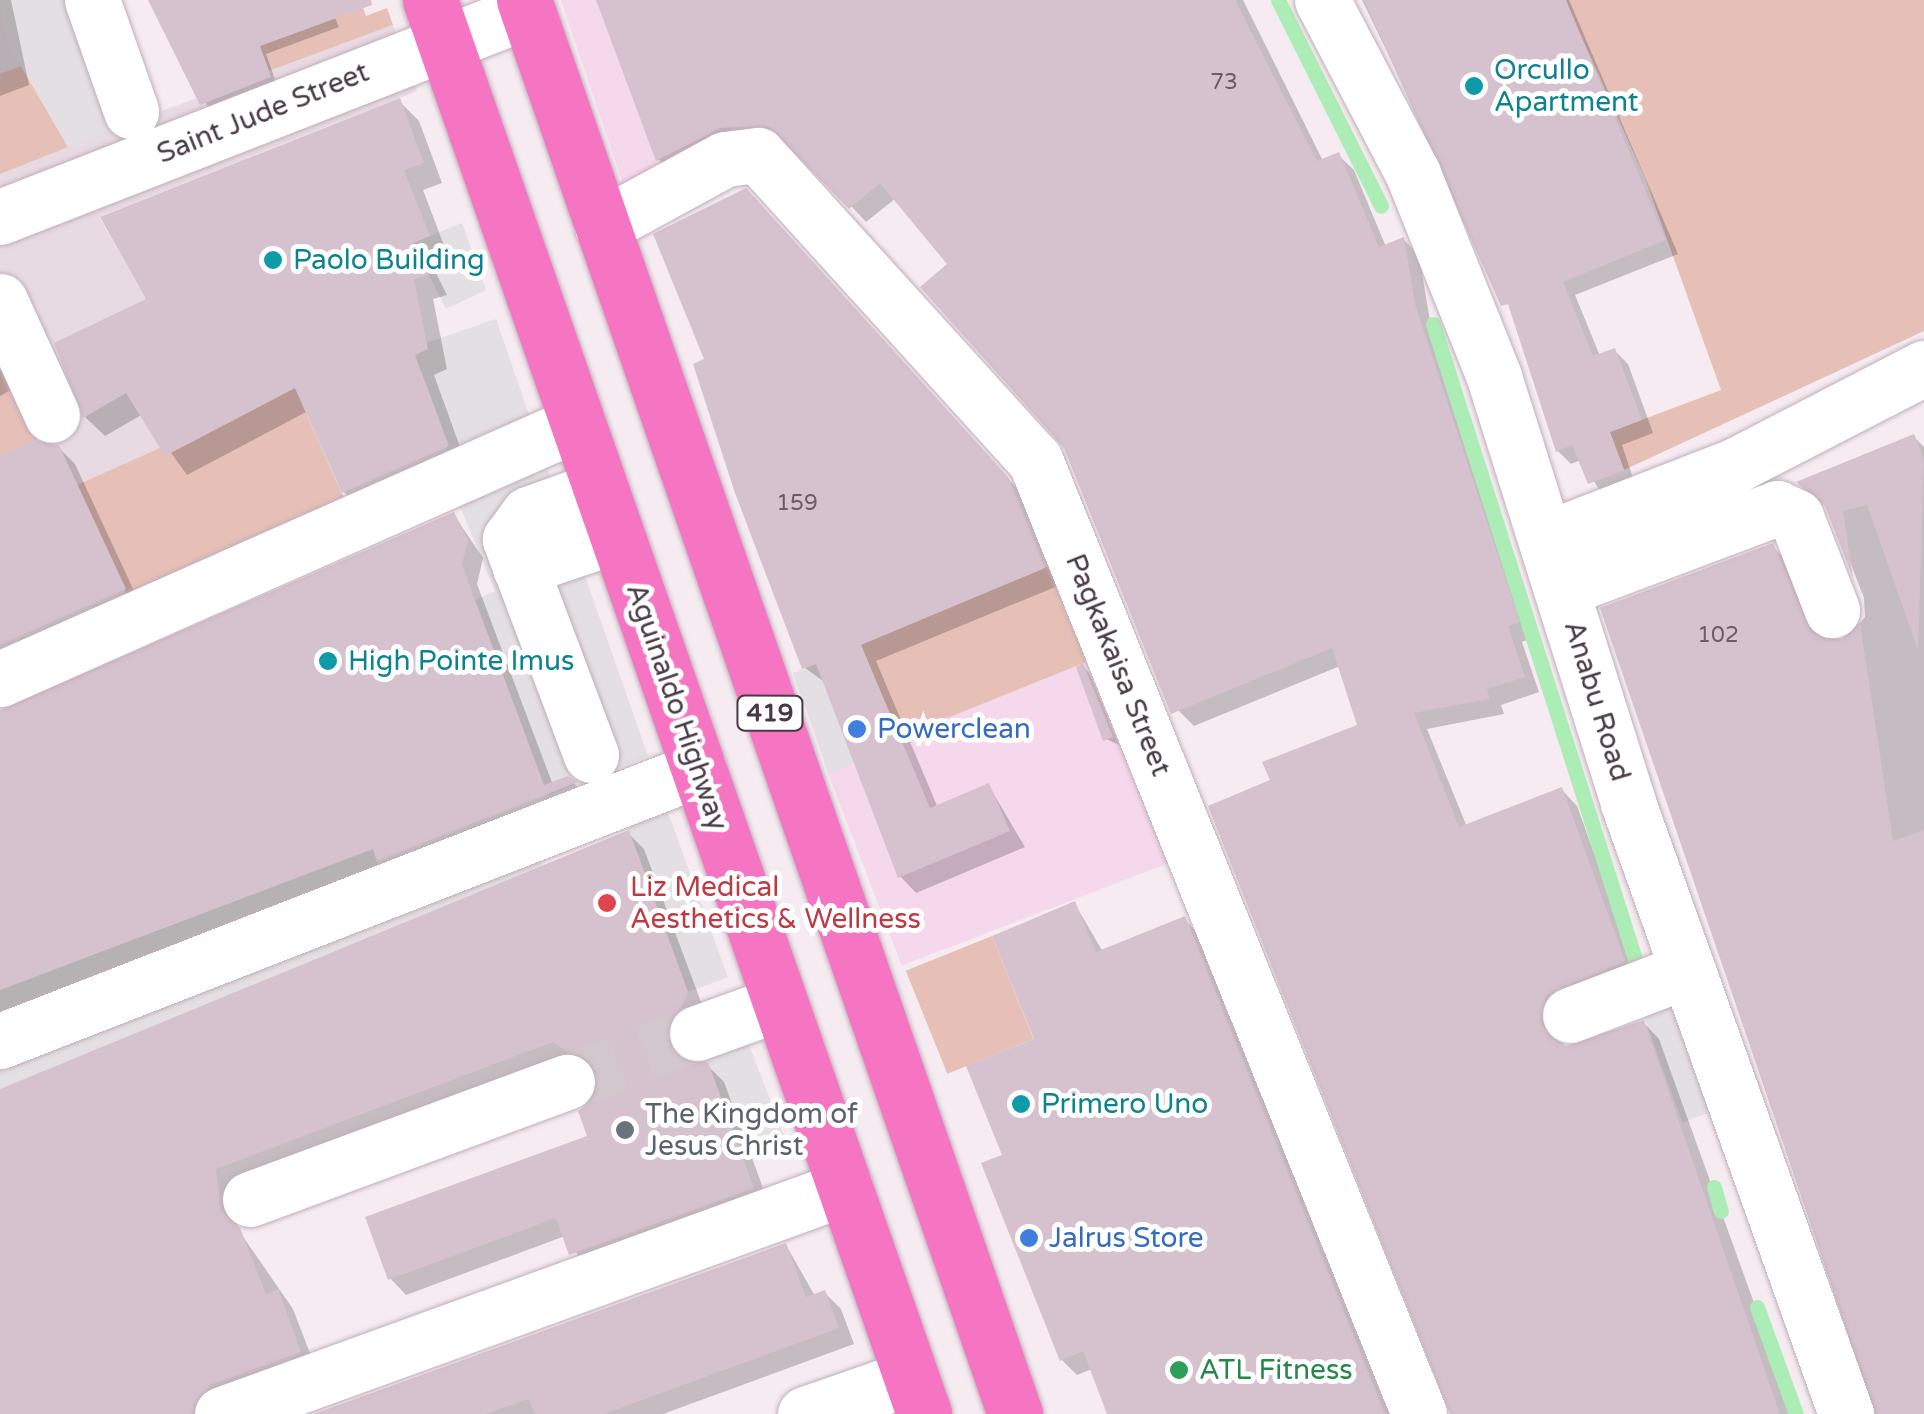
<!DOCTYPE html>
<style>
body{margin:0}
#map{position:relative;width:1924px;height:1414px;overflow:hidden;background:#f5ebf1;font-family:"Varela Round",sans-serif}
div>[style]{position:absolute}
.residential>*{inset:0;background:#e8dae2}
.commercial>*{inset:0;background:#f5d8ec;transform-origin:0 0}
.green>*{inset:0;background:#e6bfb7;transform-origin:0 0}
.parking>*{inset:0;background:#e4dfe2;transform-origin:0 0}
.shadow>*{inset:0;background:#0003}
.stream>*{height:15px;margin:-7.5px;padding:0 7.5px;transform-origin:7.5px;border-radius:7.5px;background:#acedb5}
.building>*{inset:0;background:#d6c1cf}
.minor-tunnel>*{height:55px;margin-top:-27.5px;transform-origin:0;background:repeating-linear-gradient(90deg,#d3c7ce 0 55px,transparent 0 83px)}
.roads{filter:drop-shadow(0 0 2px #c0aeb9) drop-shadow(0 0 2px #c0aeb9)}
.minor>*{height:55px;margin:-27.5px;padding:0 27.5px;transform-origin:27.5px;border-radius:27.5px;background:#fff}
.highway>*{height:55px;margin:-27.5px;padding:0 27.5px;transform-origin:27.5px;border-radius:27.5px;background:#f675c3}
.dots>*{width:28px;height:28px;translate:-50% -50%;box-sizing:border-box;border:5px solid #fff;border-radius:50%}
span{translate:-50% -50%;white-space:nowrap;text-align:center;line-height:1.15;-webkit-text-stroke:10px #fff;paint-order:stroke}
.number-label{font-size:22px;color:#6c5b66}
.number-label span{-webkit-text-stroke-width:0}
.shield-label span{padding:2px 8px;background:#fff;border:2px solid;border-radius:8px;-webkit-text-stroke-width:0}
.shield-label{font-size:25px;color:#493943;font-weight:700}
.culture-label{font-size:28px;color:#0d838f}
.left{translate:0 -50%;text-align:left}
.street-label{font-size:28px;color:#493943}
.shop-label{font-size:28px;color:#366cbe}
.health-label{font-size:28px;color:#be3a42}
.worship-label{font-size:28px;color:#5b616d}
.leisure-label{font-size:28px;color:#27864d}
</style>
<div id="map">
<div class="residential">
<i style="clip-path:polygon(0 0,10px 47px,68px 146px,393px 25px,417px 91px,99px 217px,220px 427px,0 537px)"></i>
</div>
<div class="commercial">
<i style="clip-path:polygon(561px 0,957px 0,625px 190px)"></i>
<i style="left:1100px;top:656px;width:218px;height:296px;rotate:69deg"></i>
</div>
<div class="green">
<i style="clip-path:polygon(1565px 0,1924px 0,1924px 331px,1624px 470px,1610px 432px,1721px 390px,1645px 178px)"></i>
<i style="clip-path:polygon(363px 8px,366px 16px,387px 8px,393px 25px,269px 71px,260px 46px)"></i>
<i style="clip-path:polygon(21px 66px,68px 147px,0 174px,0 74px)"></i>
<i style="clip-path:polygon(14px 365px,47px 435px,0 456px,0 372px)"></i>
<i style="left:295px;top:388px;width:128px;height:238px;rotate:66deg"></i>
<i style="left:1061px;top:561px;width:103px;height:217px;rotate:68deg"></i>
<i style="left:992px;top:936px;width:111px;height:93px;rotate:68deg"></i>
</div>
<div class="parking">
<i style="clip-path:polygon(0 0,72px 0,118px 127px,68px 147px,10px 47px)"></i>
<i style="clip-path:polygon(462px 223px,486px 290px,446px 309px,413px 243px)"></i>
<i style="left:496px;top:319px;width:109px;height:89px;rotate:71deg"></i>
<i style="clip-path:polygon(543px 456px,648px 756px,548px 796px,475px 600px,495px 591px,455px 495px)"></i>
<i style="clip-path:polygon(816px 664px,856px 762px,829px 774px,793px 673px)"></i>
<i style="clip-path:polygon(520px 808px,546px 873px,0 1089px,0 990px,360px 853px,373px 849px,379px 865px)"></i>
<i style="left:667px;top:810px;width:178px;height:43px;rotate:70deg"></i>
<i style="left:1665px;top:984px;width:136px;height:31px;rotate:70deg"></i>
<i style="left:743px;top:1029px;width:113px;height:45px;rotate:69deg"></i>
</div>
<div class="shadow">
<i style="clip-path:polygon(0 0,11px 0,29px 85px,0 96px)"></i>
<i style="clip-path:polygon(155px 0,346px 0,332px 11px,339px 27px,266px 54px,277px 85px,210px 111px)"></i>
<i style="clip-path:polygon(599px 0,1243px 0,1323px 161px,1338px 155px,1354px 170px,1386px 247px,1404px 240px,1419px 255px,1430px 321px,1534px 637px,1522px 642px,1539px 692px,1501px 705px,1504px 714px,1427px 729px,1467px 827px,1562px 790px,1577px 806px,1639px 977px,1561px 1010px,1556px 1041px,1566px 1049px,1644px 1023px,1659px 1039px,1794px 1414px,1451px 1414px,1273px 782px,1360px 727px,1340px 666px,1194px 726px,1178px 710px,1066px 446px,951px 264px,896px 198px,866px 222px,797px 148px,773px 139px,674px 175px,658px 159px)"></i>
<i style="clip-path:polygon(1362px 0,1569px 0,1678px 254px,1575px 295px,1600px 356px,1615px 351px,1628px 364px,1653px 433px,1622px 445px,1635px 484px,1603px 496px,1581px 460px,1571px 464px,1558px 451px,1515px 316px)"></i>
<i style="clip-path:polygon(399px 101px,419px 121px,442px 183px,423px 190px,448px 256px,431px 263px,447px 295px,433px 299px,447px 369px,434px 375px,467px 466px,364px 512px,344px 492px,308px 411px,187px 475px,143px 414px,105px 436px,85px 417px,149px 301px)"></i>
<i style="clip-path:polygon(762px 208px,1024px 496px,1060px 585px,876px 661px,938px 808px,989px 786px,1025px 847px,916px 893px,900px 876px,826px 683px,805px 668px,707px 360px)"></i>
<i style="clip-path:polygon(0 361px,13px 389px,0 396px)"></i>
<i style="clip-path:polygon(1914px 437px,1924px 447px,1924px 1414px,1875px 1414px,1603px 610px,1772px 546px,1792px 566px,1823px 638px,1845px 641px,1865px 617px,1864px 598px,1830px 510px,1801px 483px)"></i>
<i style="clip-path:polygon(58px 447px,75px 464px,141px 606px,0 672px,0 459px)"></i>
<i style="clip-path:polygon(454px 515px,483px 558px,477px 584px,553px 785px,568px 778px,592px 800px,0 1013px,0 711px)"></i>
<i style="clip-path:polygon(1083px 666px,1090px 674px,1119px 745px,1106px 739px)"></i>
<i style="clip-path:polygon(628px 833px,644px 849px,704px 1010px,683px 1061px,707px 1065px,724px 1082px,769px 1204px,588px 1270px,565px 1236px,406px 1295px,390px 1278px,590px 1137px,598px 1076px,571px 1058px,231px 1185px,237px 1228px,293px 1309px,316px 1369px,216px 1414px,0 1414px,0 1091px)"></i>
<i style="clip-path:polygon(1075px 904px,1103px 952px,1184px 919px,1200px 935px,1393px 1414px,1109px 1414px,1092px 1369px,1077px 1375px,1062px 1360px,1005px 1156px)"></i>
<i style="clip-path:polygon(786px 1245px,815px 1296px,825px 1293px,841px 1309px,854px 1344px,663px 1414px,321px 1414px)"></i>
</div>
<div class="stream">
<i style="left:1278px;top:0;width:230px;rotate:63.4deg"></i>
<i style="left:1433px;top:324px;width:673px;rotate:72.35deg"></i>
<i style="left:1714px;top:1187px;width:25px;rotate:74deg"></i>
<i style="left:1757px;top:1307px;width:114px;rotate:70deg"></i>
</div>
<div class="building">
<i style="clip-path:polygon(148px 0,371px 0,372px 5px,260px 46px,271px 77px,200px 105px)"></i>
<i style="clip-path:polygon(596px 0,1235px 0,1317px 161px,1339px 152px,1379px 247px,1404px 237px,1415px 304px,1520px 622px,1508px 626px,1525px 677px,1487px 689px,1490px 699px,1414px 713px,1459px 827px,1562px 787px,1625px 961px,1546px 995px,1541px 1025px,1566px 1046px,1644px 1020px,1780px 1414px,1450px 1414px,1208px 806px,1270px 780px,1262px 762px,1357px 725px,1332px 648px,1171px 714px,1064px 448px,920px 287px,947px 264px,880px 183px,849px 209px,768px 126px,721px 128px,656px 161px)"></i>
<i style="clip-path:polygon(1364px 0,1566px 0,1666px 240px,1563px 282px,1593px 356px,1615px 348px,1642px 420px,1610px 432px,1624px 470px,1588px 484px,1572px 445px,1556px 452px,1508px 304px,1501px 306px)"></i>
<i style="clip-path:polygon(400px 98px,424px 163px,404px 170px,430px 236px,413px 243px,429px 275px,414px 279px,428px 349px,415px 355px,449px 446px,342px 493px,295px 388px,165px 456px,126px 393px,83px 418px,54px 343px,146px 299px,100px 217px)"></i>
<i style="clip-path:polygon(746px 188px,1008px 477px,1045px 568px,861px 645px,930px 808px,989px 783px,1010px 831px,898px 878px,816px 664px,802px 669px,735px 493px,693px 364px,704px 359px,653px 234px)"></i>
<i style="clip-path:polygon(1914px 434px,1924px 461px,1918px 650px,1867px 505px,1843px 511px,1853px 578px,1825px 506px,1796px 482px)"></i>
<i style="clip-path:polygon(34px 440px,59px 445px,126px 589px,0 645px,0 456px)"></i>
<i style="clip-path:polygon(454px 512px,468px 540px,462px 565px,544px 785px,568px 776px,578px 782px,377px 861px,373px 849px,0 990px,0 710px)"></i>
<i style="clip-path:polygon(1773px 543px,1812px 634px,1842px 639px,1860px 622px,1893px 841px,1924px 830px,1924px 1414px,1876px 1414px,1600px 608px)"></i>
<i style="clip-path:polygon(1083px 663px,1113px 737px,1103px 741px,1076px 667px)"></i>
<i style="clip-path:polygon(629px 830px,688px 992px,667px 1043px,678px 1057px,708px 1062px,754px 1188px,569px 1255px,556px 1218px,388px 1280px,365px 1217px,587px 1136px,578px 1111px,592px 1101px,597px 1072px,553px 1042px,216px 1169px,221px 1211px,240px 1228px,266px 1294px,278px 1289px,301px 1352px,210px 1385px,192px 1414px,0 1414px,0 1089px)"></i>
<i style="clip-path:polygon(1075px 901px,1096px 952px,1185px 916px,1385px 1414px,1107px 1414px,1083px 1351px,1060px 1361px,981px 1163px,1002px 1155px,966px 1066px,1034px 1039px,992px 936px)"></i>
<i style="clip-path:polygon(786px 1243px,806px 1297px,825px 1290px,839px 1328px,604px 1414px,535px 1414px,529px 1399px,486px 1414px,314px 1414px)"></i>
</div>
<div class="minor-tunnel">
<i style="left:567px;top:1082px;width:139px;rotate:-20.7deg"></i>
</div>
<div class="roads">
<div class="minor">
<i style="left:92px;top:0;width:118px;rotate:70.6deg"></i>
<i style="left:1322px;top:0;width:196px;rotate:62.4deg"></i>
<i style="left:1413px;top:174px;width:219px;rotate:68.2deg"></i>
<i style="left:1494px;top:377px;width:447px;rotate:72.5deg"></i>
<i style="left:1628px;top:803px;width:649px;rotate:70.36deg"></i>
<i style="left:0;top:217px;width:566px;rotate:-21.35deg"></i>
<i style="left:602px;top:226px;width:140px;rotate:-28.6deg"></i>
<i style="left:725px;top:159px;width:33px;rotate:-7deg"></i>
<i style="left:758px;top:155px;width:412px;rotate:47.8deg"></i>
<i style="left:1035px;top:460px;width:1028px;rotate:68.07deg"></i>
<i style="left:0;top:301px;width:125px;rotate:65.5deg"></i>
<i style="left:1546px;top:539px;width:202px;rotate:-21.2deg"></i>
<i style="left:1734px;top:466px;width:214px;rotate:-27.3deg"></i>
<i style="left:520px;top:568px;width:102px;rotate:-18.8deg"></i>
<i style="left:1562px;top:589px;width:230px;rotate:-20.6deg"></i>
<i style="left:1777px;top:508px;width:21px;rotate:25deg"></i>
<i style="left:1796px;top:517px;width:100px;rotate:68.8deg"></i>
<i style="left:0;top:679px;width:632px;rotate:-23.89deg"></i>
<i style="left:591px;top:755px;width:231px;rotate:-110.6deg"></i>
<i style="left:510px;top:539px;width:31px;rotate:-54deg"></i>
<i style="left:528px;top:514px;width:77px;rotate:-19.9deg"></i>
<i style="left:1570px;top:1015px;width:126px;rotate:-20.9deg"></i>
<i style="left:697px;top:1033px;width:88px;rotate:-19.9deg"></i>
<i style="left:0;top:1041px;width:750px;rotate:-21.26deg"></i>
<i style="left:250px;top:1199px;width:338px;rotate:-20.3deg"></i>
<i style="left:222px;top:1414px;width:663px;rotate:-19.94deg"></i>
<i style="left:805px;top:1414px;width:112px;rotate:-19.2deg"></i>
</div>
<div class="highway">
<i style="left:430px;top:0;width:1498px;rotate:70.74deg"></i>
<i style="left:524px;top:0;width:1497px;rotate:70.85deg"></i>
</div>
</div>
<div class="dots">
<i style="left:1474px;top:86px;background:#0f9aa8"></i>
<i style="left:273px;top:260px;background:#0f9aa8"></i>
<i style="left:328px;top:661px;background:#0f9aa8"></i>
<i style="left:857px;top:729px;background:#3f7fe0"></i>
<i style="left:607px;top:903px;background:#e0444e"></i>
<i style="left:1021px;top:1104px;background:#0f9aa8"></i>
<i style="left:625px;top:1130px;background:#6b7280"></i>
<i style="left:1029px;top:1238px;background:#3f7fe0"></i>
<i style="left:1179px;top:1370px;background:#2e9e5b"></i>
</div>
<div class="number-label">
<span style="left:1224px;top:83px">73</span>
<span style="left:797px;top:504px">159</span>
<span style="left:1718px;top:636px">102</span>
</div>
<div class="shield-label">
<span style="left:770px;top:713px">419</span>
</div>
<div class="culture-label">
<span class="left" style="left:1494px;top:86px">Orcullo<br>Apartment</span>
<span class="left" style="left:293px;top:260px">Paolo Building</span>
<span class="left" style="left:348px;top:661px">High Pointe Imus</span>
<span class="left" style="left:1041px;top:1104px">Primero Uno</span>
</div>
<div class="street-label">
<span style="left:263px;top:113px;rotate:-22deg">Saint Jude Street</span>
<span style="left:1118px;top:665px;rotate:68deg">Pagkakaisa Street</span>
<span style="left:1597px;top:701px;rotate:73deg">Anabu Road</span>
<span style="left:677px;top:707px;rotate:71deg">Aguinaldo Highway</span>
</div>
<div class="shop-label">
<span class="left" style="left:877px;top:729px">Powerclean</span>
<span class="left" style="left:1049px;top:1238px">Jalrus Store</span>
</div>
<div class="health-label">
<span class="left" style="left:630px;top:903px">Liz Medical<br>Aesthetics &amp; Wellness</span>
</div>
<div class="worship-label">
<span class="left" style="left:645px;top:1130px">The Kingdom of<br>Jesus Christ</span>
</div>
<div class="leisure-label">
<span class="left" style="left:1199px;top:1370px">ATL Fitness</span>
</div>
</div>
